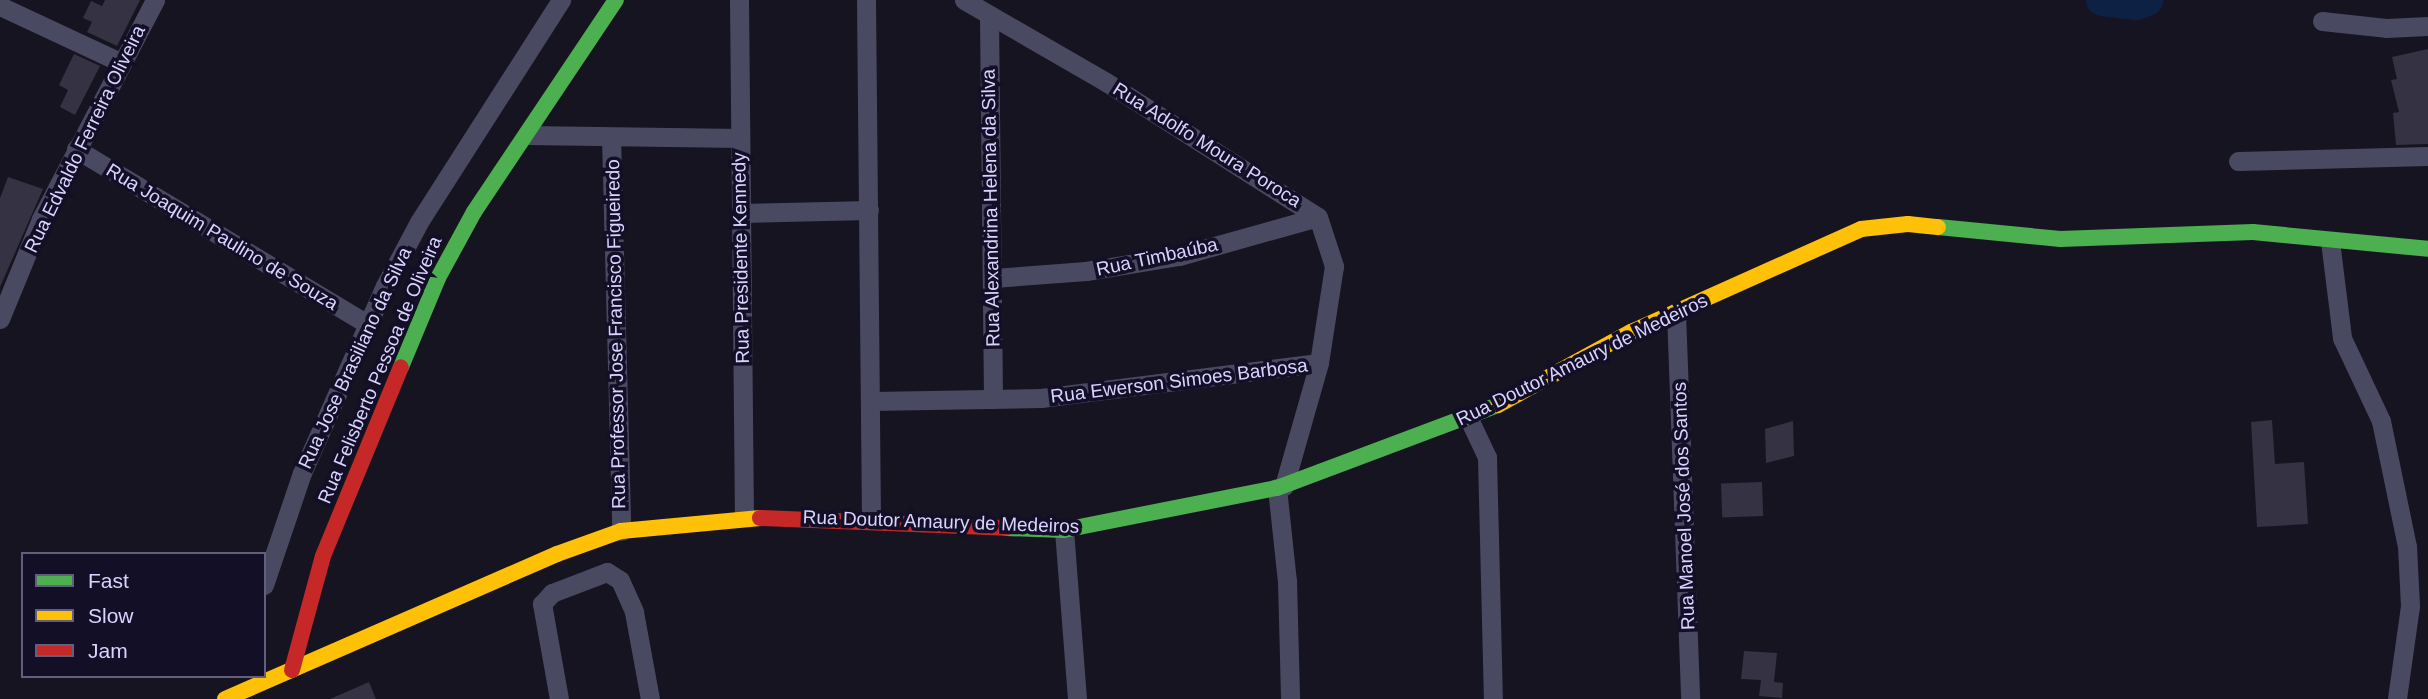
<!DOCTYPE html>
<meta charset="utf-8">
<style>
body{margin:0}
#map{position:relative;width:2428px;height:699px;overflow:hidden;background:#161421;font-family:Arial,sans-serif}
div>[style]{position:absolute}
.river>*{height:32px;margin:-16px;padding:0 16px;transform-origin:16px;border-radius:16px;background:#0d2144}
.building>*{inset:0;background:#343243;transform-origin:0 0}
.street>*{height:19px;margin:-9.5px;padding:0 9.5px;transform-origin:9.5px;border-radius:9.5px;background:#4a4962}
.fast>*{height:16px;margin:-8px;padding:0 8px;transform-origin:8px;border-radius:8px;background:#4caf50}
.slow>*{height:16px;margin:-8px;padding:0 8px;transform-origin:8px;border-radius:8px;background:#ffc107}
.jam>*{height:16px;margin:-8px;padding:0 8px;transform-origin:8px;border-radius:8px;background:#c62828}
span{translate:-50% -50%;white-space:nowrap;text-align:center;line-height:1.15;-webkit-text-stroke:7px #130f26;paint-order:stroke}
.street-label{font-size:19px;color:#d9d4ff}
.legend{position:absolute;left:21px;top:552px;width:245px;height:126px;box-sizing:border-box;background:#130f26;border:2px solid #625e7d;margin:0;padding:9px 12px;list-style:none;font-size:21px;color:#d9d4ff}
.legend li{display:flex;align-items:center;gap:14px;height:35px}
.legend b{width:35px;border:2px solid #625e7d}
</style>
<div id="map">
<div class="river">
<i style="left:2102px;top:0;width:34px;rotate:7deg"></i>
<i style="left:2136px;top:4px;width:12px;rotate:-20deg"></i>
</div>
<div class="building">
<i style="clip-path:polygon(105px 0,140px 0,117px 46px,87px 32px,92px 22px,83px 18px,91px 1px,102px 6px)"></i>
<i style="clip-path:polygon(2428px 49px,2428px 144px,2396px 145px,2393px 113px,2399px 112px,2391px 80px,2397px 79px,2392px 57px)"></i>
<i style="clip-path:polygon(74px 54px,100px 66px,75px 115px,60px 107px,68px 90px,59px 85px)"></i>
<i style="clip-path:polygon(8px 177px,43px 189px,0 287px,0 198px)"></i>
<i style="clip-path:polygon(2272px 420px,2275px 464px,2304px 462px,2308px 524px,2257px 527px,2251px 422px)"></i>
<i style="clip-path:polygon(1793px 421px,1794px 456px,1766px 463px,1765px 429px)"></i>
<i style="left:1762px;top:482px;width:34px;height:41px;rotate:88deg"></i>
<i style="clip-path:polygon(1744px 651px,1777px 653px,1774px 682px,1783px 683px,1782px 698px,1759px 696px,1761px 680px,1741px 679px)"></i>
<i style="clip-path:polygon(369px 682px,376px 699px,330px 699px)"></i>
</div>
<div class="street">
<i style="left:739px;top:0;width:517px;rotate:89.45deg"></i>
<i style="left:866px;top:0;width:519px;rotate:89.45deg"></i>
<i style="left:964px;top:0;width:164px;rotate:30deg"></i>
<i style="left:1106px;top:82px;width:251px;rotate:32.5deg"></i>
<i style="left:1318px;top:217px;width:52px;rotate:71.9deg"></i>
<i style="left:1334px;top:266px;width:98px;rotate:98.8deg"></i>
<i style="left:1319px;top:363px;width:128px;rotate:105.9deg"></i>
<i style="left:0;top:6px;width:132px;rotate:25deg"></i>
<i style="left:989px;top:16px;width:383px;rotate:89.4deg"></i>
<i style="left:2322px;top:21px;width:64px;rotate:6.2deg"></i>
<i style="left:2386px;top:28px;width:42px;rotate:-2.7deg"></i>
<i style="left:527px;top:135px;width:213px;rotate:0.8deg"></i>
<i style="left:611px;top:137px;width:394px;rotate:88.5deg"></i>
<i style="left:76px;top:149px;width:340px;rotate:31deg"></i>
<i style="left:2238px;top:161px;width:190px;rotate:-1.5deg"></i>
<i style="left:740px;top:213px;width:129px;rotate:-1.3deg"></i>
<i style="left:2330px;top:241px;width:98px;rotate:82.9deg"></i>
<i style="left:2342px;top:338px;width:92px;rotate:64.8deg"></i>
<i style="left:2381px;top:421px;width:128px;rotate:78.3deg"></i>
<i style="left:2407px;top:546px;width:60px;rotate:87.1deg"></i>
<i style="left:2410px;top:606px;width:94px;rotate:98deg"></i>
<i style="left:993px;top:278px;width:93px;rotate:-4.3deg"></i>
<i style="left:1086px;top:271px;width:94px;rotate:-9.2deg"></i>
<i style="left:1179px;top:256px;width:144px;rotate:-15.7deg"></i>
<i style="left:1676px;top:312px;width:387px;rotate:87.9deg"></i>
<i style="left:0;top:319px;width:108px;rotate:-67.7deg"></i>
<i style="left:41px;top:219px;width:247px;rotate:-62.5deg"></i>
<i style="left:871px;top:401px;width:170px;rotate:-1deg"></i>
<i style="left:1041px;top:398px;width:280px;rotate:-7.2deg"></i>
<i style="left:1469px;top:419px;width:42px;rotate:64.7deg"></i>
<i style="left:1487px;top:457px;width:242px;rotate:88.6deg"></i>
<i style="left:1277px;top:488px;width:94px;rotate:83.9deg"></i>
<i style="left:1287px;top:581px;width:118px;rotate:88.5deg"></i>
<i style="left:1064px;top:530px;width:169px;rotate:85.6deg"></i>
<i style="left:264px;top:585px;width:118px;rotate:-71.3deg"></i>
<i style="left:302px;top:473px;width:205px;rotate:-66.1deg"></i>
<i style="left:385px;top:286px;width:72px;rotate:-62deg"></i>
<i style="left:419px;top:222px;width:264px;rotate:-57.4deg"></i>
<i style="left:559px;top:699px;width:97px;rotate:-100.1deg"></i>
<i style="left:542px;top:604px;width:15px;rotate:-48deg"></i>
<i style="left:552px;top:593px;width:59px;rotate:-20.9deg"></i>
<i style="left:607px;top:572px;width:15px;rotate:32deg"></i>
<i style="left:620px;top:580px;width:35px;rotate:66deg"></i>
<i style="left:634px;top:612px;width:88px;rotate:79.6deg"></i>
</div>
<div class="fast">
<i style="left:1938px;top:227px;width:123px;rotate:5.6deg"></i>
<i style="left:2060px;top:239px;width:193px;rotate:-2.1deg"></i>
<i style="left:2253px;top:232px;width:176px;rotate:5.5deg"></i>
<i style="left:401px;top:367px;width:96px;rotate:-67.4deg"></i>
<i style="left:438px;top:278px;width:75px;rotate:-61.4deg"></i>
<i style="left:474px;top:212px;width:255px;rotate:-56.2deg"></i>
<i style="left:1006px;top:528px;width:58px;rotate:2deg"></i>
<i style="left:1064px;top:530px;width:217px;rotate:-11.2deg"></i>
<i style="left:1277px;top:488px;width:236px;rotate:-20.6deg"></i>
</div>
<div class="slow">
<i style="left:1498px;top:405px;width:152px;rotate:-28.8deg"></i>
<i style="left:1631px;top:332px;width:252px;rotate:-24.1deg"></i>
<i style="left:1861px;top:229px;width:47px;rotate:-6.1deg"></i>
<i style="left:1908px;top:224px;width:30px;rotate:6deg"></i>
<i style="left:225px;top:699px;width:362px;rotate:-23.6deg"></i>
<i style="left:557px;top:554px;width:68px;rotate:-19.8deg"></i>
<i style="left:621px;top:531px;width:140px;rotate:-5.3deg"></i>
</div>
<div class="jam">
<i style="left:760px;top:518px;width:246px;rotate:2.3deg"></i>
<i style="left:292px;top:670px;width:118px;rotate:-74.8deg"></i>
<i style="left:323px;top:556px;width:204px;rotate:-67.6deg"></i>
</div>
<div class="street-label">
<span style="left:85px;top:139px;rotate:-64deg">Rua Edvaldo Ferreira Oliveira</span>
<span style="left:1207px;top:145px;rotate:32deg">Rua Adolfo Moura Poroca</span>
<span style="left:991px;top:208px;rotate:-91deg">Rua Alexandrina Helena da Silva</span>
<span style="left:222px;top:237px;rotate:31deg">Rua Joaquim Paulino de Souza</span>
<span style="left:1157px;top:257px;rotate:-12deg">Rua Timbaúba</span>
<span style="left:741px;top:258px;rotate:-91deg">Rua Presidente Kennedy</span>
<span style="left:616px;top:334px;rotate:-91deg">Rua Professor Jose Francisco Figueiredo</span>
<span style="left:355px;top:358px;rotate:-65deg">Rua Jose Brasiliano da Silva</span>
<span style="left:1582px;top:360px;rotate:-26deg">Rua Doutor Amaury de Medeiros</span>
<span style="left:380px;top:370px;rotate:-67deg">Rua Felisberto Pessoa de Oliveira</span>
<span style="left:1179px;top:381px;rotate:-7deg">Rua Ewerson Simoes Barbosa</span>
<span style="left:1684px;top:506px;rotate:-92deg">Rua Manoel José dos Santos</span>
<span style="left:941px;top:522px;rotate:2deg">Rua Doutor Amaury de Medeiros</span>
</div>
<ul class="legend">
<li><b style="height:9px;background:#4caf50"></b>Fast</li>
<li><b style="height:9px;background:#ffc107"></b>Slow</li>
<li><b style="height:9px;background:#c62828"></b>Jam</li>
</ul>
</div>
